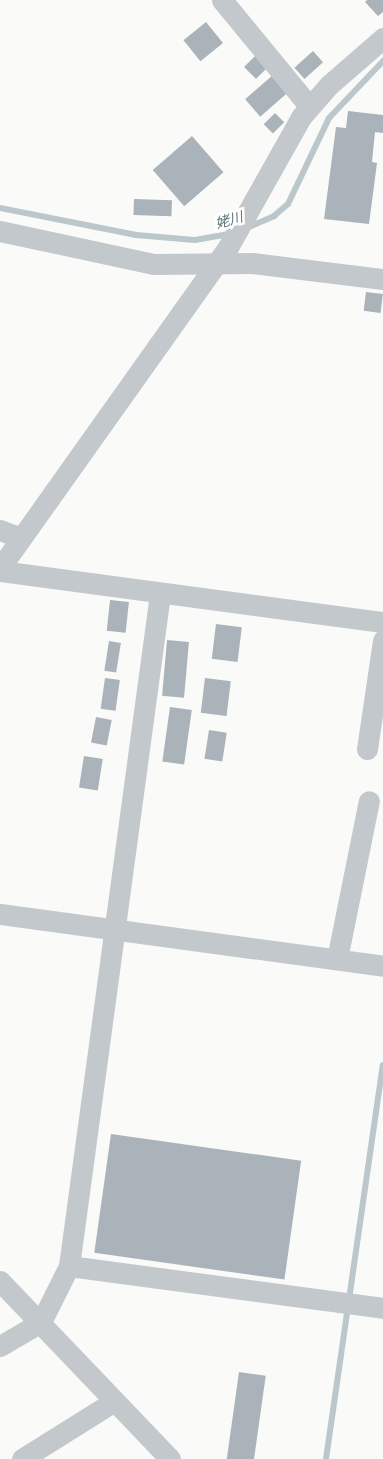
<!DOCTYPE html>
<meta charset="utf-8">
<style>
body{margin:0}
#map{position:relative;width:383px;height:1459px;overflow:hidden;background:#fafaf8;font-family:"Work Sans","Noto Sans JP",sans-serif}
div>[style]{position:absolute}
.stream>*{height:6px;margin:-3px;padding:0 3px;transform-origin:3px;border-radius:3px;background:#bbc7cb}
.building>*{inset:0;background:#aab3b9;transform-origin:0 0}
.minor>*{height:21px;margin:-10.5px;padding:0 10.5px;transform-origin:10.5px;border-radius:10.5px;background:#c3c8cc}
span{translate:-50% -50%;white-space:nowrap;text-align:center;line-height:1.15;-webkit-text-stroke:5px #fff;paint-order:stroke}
.water-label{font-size:14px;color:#60757c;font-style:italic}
</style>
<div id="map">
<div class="stream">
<i style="left:0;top:208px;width:139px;rotate:11.2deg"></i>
<i style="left:136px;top:235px;width:59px;rotate:4.8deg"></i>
<i style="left:195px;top:240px;width:36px;rotate:-10deg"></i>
<i style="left:244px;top:229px;width:33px;rotate:-23deg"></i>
<i style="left:274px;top:216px;width:18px;rotate:-41deg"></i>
<i style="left:288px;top:204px;width:95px;rotate:-64.5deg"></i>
<i style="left:329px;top:118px;width:79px;rotate:-46.5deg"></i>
<i style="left:326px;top:1459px;width:398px;rotate:-81.8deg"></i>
</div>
<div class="building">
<i style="clip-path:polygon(367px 0,383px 0,383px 12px,378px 16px,365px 2px)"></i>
<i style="left:206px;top:22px;width:27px;height:29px;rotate:51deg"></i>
<i style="left:313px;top:51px;width:15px;height:25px;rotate:48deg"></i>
<i style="left:256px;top:55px;width:17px;height:17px;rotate:45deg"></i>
<i style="left:273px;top:75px;width:23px;height:37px;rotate:49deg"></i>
<i style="clip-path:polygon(348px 111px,383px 115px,383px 133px,375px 132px,372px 162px,377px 163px,369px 224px,324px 219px,336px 127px,346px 128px)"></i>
<i style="left:275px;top:113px;width:13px;height:16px;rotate:45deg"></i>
<i style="left:192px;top:136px;width:48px;height:52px;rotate:49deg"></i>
<i style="left:134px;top:199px;width:38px;height:16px;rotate:2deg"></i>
<i style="left:366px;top:292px;width:17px;height:19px;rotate:7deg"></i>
<i style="left:110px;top:600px;width:19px;height:31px;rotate:6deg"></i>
<i style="left:216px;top:624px;width:26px;height:35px;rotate:7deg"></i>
<i style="left:167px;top:640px;width:22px;height:56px;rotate:5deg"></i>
<i style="left:109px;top:641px;width:12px;height:30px;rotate:9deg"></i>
<i style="left:105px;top:678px;width:15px;height:31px;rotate:8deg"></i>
<i style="left:205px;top:678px;width:26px;height:35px;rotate:7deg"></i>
<i style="left:170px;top:707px;width:22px;height:55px;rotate:8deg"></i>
<i style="left:96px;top:717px;width:16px;height:26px;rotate:11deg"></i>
<i style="left:209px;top:730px;width:18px;height:29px;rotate:9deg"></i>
<i style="left:84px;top:756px;width:19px;height:32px;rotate:9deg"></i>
<i style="left:111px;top:1134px;width:192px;height:120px;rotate:8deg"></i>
<i style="left:239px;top:1372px;width:27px;height:88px;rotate:8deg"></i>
</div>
<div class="minor">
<i style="left:222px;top:0;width:137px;rotate:50.6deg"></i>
<i style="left:0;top:231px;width:157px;rotate:12.1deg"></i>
<i style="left:154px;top:264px;width:98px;rotate:-0.6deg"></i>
<i style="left:252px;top:263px;width:132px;rotate:7deg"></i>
<i style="left:0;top:530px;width:22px;rotate:21deg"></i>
<i style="left:0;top:568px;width:392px;rotate:-54.6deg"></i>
<i style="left:227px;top:249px;width:151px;rotate:-60.7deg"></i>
<i style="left:301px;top:117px;width:43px;rotate:-48.8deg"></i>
<i style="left:329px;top:85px;width:72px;rotate:-41deg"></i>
<i style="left:0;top:571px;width:386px;rotate:7.6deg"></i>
<i style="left:367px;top:749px;width:110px;rotate:-81.6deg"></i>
<i style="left:0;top:914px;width:387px;rotate:7.7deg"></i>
<i style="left:337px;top:959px;width:161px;rotate:-78.6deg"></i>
<i style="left:69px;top:1266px;width:317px;rotate:7.6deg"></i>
<i style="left:0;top:1281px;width:246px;rotate:46.3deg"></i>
<i style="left:0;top:1346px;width:48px;rotate:-30.3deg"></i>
<i style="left:41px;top:1322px;width:63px;rotate:-63.4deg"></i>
<i style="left:69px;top:1266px;width:678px;rotate:-82.29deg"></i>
<i style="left:22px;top:1459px;width:107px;rotate:-32.1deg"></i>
</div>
<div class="water-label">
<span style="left:229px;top:220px;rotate:-16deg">姥川</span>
</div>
</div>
